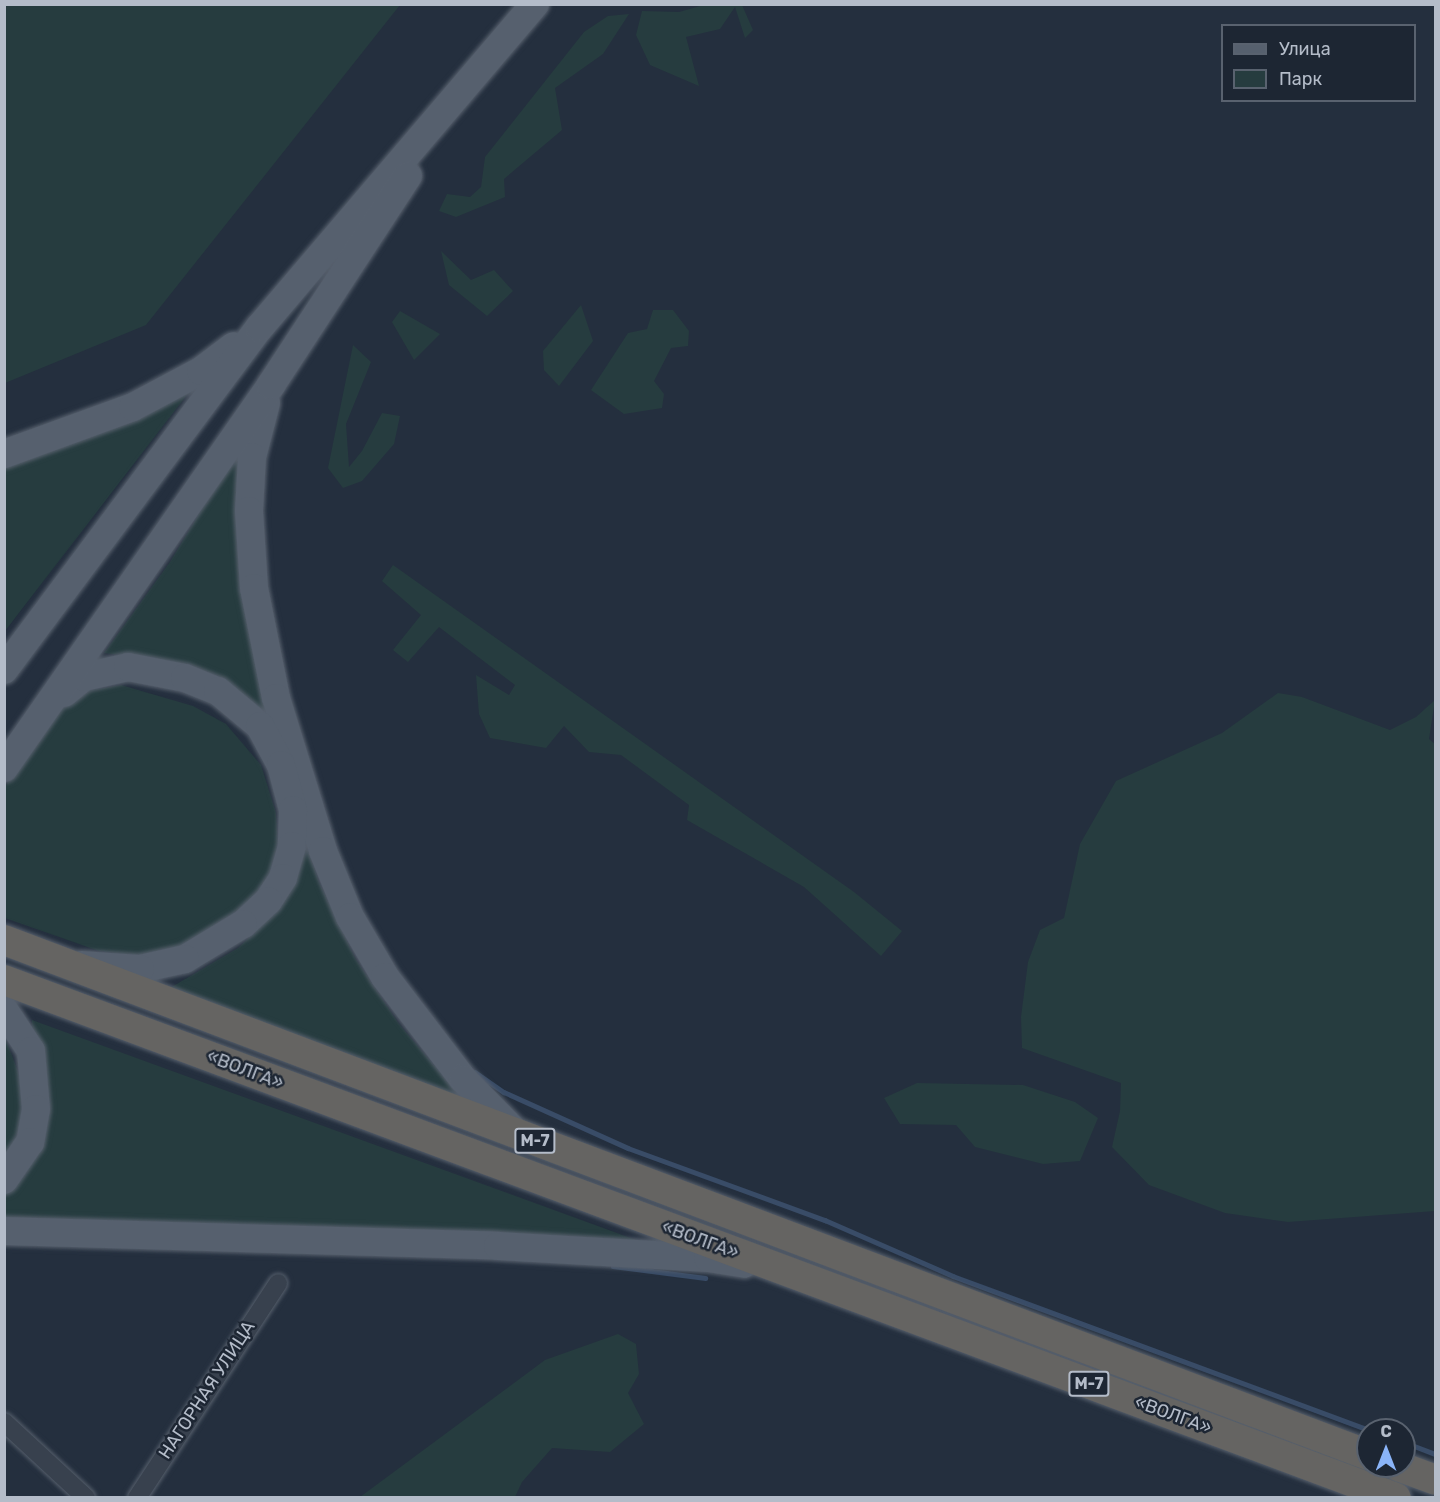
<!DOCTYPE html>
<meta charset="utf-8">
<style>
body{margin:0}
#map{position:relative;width:1440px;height:1502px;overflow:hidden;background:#242f3e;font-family:Rubik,sans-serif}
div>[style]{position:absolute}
.green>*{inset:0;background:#263c3f}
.stream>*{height:4.5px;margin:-2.25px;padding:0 2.25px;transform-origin:2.25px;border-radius:2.25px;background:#394c67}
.roads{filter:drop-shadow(0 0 2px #565f6c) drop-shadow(0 0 2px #565f6c)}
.minor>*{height:18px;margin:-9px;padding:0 9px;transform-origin:9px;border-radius:9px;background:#38414e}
.primary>*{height:28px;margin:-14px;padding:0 14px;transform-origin:14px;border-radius:14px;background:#56606e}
.trunk>*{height:30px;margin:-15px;padding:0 15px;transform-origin:15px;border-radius:15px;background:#656462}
span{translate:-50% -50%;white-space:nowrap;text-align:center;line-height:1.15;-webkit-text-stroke:5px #1d2633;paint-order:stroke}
.shield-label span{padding:2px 4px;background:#1d2633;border:2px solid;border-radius:4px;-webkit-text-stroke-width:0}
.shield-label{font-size:16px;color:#b4bcc9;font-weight:700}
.street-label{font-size:18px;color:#b4bcc9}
.frame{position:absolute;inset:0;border:6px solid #b4bcc9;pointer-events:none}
.legend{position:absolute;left:1221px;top:24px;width:195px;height:78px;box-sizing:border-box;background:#1d2633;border:2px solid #59626f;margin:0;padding:8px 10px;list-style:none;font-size:18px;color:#b4bcc9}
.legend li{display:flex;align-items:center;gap:12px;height:30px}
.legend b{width:30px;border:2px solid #59626f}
.north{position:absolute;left:1356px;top:1418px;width:60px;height:60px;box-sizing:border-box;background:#1d2633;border:2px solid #59626f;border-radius:50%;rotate:0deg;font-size:16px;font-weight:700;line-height:24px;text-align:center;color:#b4bcc9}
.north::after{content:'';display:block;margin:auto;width:21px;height:27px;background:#8ab4f8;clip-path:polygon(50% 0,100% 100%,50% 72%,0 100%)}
</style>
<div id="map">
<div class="green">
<i style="clip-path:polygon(5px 4px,400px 4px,400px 5px,146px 325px,5px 383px)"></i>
<i style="clip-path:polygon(707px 4px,742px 5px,753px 30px,745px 38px,735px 7px,720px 29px,686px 37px,699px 86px,650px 65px,636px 35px,642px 11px,679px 12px)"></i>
<i style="clip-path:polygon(629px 14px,603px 54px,555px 88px,562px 130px,504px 179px,505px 197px,456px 217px,439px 211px,447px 194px,470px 197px,481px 187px,485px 157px,584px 32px,608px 16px)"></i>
<i style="clip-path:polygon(441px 251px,471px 280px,494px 270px,513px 291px,487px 316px,449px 285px)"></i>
<i style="clip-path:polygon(581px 305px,593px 341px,559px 386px,544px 370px,543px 351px)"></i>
<i style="clip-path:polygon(653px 310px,673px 310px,689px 331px,688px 346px,671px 348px,654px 381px,664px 394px,662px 408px,624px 414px,591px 390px,628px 333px,647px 329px)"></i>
<i style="clip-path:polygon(400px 311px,440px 334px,414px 360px,392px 322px)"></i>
<i style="clip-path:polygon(353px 345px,371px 362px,346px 424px,349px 467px,362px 451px,382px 413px,400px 416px,394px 444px,362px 481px,343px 488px,328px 468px)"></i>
<i style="clip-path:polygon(193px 387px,5px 631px,5px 462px)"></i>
<i style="clip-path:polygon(253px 424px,279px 743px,152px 659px,104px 653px,170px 562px)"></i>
<i style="clip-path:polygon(393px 565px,854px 892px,902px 931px,881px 956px,804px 887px,687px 820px,689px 805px,621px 755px,589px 752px,564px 726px,546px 748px,490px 738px,479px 714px,476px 675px,509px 695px,515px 685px,439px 627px,408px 662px,393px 650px,421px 615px,382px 581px)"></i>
<i style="clip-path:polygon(121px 685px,193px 706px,226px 724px,261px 765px,276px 813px,278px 844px,266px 885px,243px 916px,158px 958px,99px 951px,5px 918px,5px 787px,59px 710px,80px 692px)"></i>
<i style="clip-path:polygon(1278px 693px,1302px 697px,1390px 730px,1416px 717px,1435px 700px,1429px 739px,1436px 745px,1435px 1211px,1288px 1222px,1225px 1213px,1149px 1185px,1112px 1147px,1120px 1111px,1121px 1083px,1022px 1048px,1021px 1017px,1028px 962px,1040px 930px,1064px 918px,1080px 844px,1116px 781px,1222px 733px)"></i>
<i style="clip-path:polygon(302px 833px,319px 882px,355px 958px,399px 1024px,461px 1097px,170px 988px,238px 948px,266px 921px)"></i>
<i style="clip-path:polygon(32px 1020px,647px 1244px,5px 1221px,5px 1192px,21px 1176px)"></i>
<i style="clip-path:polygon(4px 1035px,24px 1087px,18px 1149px,4px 1168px)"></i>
<i style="clip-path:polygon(917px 1083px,1023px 1085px,1075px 1102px,1098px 1118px,1080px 1161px,1043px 1164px,975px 1147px,956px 1125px,900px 1124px,884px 1098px)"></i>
<i style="clip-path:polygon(618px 1334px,636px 1344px,639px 1374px,628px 1393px,644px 1424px,610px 1452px,552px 1448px,522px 1482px,515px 1497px,360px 1497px,545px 1360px)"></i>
</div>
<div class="stream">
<i style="left:475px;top:1072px;width:35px;rotate:35deg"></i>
<i style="left:504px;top:1092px;width:136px;rotate:24.3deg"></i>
<i style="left:628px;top:1148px;width:210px;rotate:20.1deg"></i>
<i style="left:825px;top:1220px;width:140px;rotate:23.6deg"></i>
<i style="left:953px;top:1276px;width:445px;rotate:20.3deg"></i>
<i style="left:613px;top:1266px;width:93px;rotate:7.4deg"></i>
<i style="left:1404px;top:1442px;width:34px;rotate:21deg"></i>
</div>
<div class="roads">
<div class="minor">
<i style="left:4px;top:1422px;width:112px;rotate:42.8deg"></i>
<i style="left:137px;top:1498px;width:257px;rotate:-56.7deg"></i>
</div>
<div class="primary">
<i style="left:266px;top:403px;width:56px;rotate:104.5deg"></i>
<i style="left:252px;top:457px;width:54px;rotate:93.2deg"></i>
<i style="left:249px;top:511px;width:77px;rotate:86.3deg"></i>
<i style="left:254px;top:588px;width:112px;rotate:78.7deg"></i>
<i style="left:276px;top:698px;width:160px;rotate:72.9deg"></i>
<i style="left:323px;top:851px;width:71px;rotate:67.8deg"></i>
<i style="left:350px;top:917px;width:69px;rotate:59.7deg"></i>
<i style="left:385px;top:977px;width:128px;rotate:52.6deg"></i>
<i style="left:463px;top:1079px;width:76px;rotate:45.5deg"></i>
<i style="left:4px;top:454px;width:137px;rotate:-20deg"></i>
<i style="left:133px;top:407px;width:77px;rotate:-27.9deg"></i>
<i style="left:201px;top:371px;width:41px;rotate:-37.1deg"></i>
<i style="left:4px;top:670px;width:428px;rotate:-53.3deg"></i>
<i style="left:260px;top:327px;width:424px;rotate:-49.6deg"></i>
<i style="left:64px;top:693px;width:26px;rotate:-39deg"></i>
<i style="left:84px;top:677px;width:45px;rotate:-12.8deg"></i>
<i style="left:128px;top:667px;width:58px;rotate:10.9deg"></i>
<i style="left:185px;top:678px;width:35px;rotate:22deg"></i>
<i style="left:218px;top:691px;width:55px;rotate:39.8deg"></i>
<i style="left:260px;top:726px;width:44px;rotate:61.7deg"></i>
<i style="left:281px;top:765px;width:47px;rotate:75.1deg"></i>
<i style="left:293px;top:810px;width:36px;rotate:92deg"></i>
<i style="left:292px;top:846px;width:33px;rotate:106deg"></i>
<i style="left:283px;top:878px;width:27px;rotate:123deg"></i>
<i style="left:268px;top:901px;width:34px;rotate:137deg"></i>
<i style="left:243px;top:924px;width:68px;rotate:148.9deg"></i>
<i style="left:185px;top:959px;width:46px;rotate:167.5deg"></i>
<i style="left:140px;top:969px;width:59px;rotate:-176.1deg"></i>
<i style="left:4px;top:768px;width:467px;rotate:-55.1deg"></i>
<i style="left:271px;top:385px;width:250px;rotate:-56.8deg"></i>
<i style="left:4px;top:1010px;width:49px;rotate:56.6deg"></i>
<i style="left:31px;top:1051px;width:58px;rotate:85.1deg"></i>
<i style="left:36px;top:1109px;width:34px;rotate:100deg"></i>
<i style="left:30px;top:1142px;width:46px;rotate:124.4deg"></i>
<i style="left:4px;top:1231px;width:494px;rotate:1.7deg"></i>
<i style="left:498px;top:1246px;width:210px;rotate:3.3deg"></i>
<i style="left:708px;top:1258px;width:37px;rotate:9deg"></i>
</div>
<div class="trunk">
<i style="left:4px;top:940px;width:1458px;rotate:20.68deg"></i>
<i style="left:4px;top:980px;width:1485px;rotate:20.41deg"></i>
<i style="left:1398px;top:1466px;width:40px;rotate:20.2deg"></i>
</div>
</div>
<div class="shield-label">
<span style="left:535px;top:1141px">М-7</span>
<span style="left:1089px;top:1384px">М-7</span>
</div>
<div class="street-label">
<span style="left:245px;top:1070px;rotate:21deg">«ВОЛГА»</span>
<span style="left:700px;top:1240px;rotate:20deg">«ВОЛГА»</span>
<span style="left:207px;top:1390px;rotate:-57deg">НАГОРНАЯ УЛИЦА</span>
<span style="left:1173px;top:1415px;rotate:20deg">«ВОЛГА»</span>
</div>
<div class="frame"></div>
<ul class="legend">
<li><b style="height:8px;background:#56606e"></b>Улица</li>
<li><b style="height:16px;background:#263c3f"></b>Парк</li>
</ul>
<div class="north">С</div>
</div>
